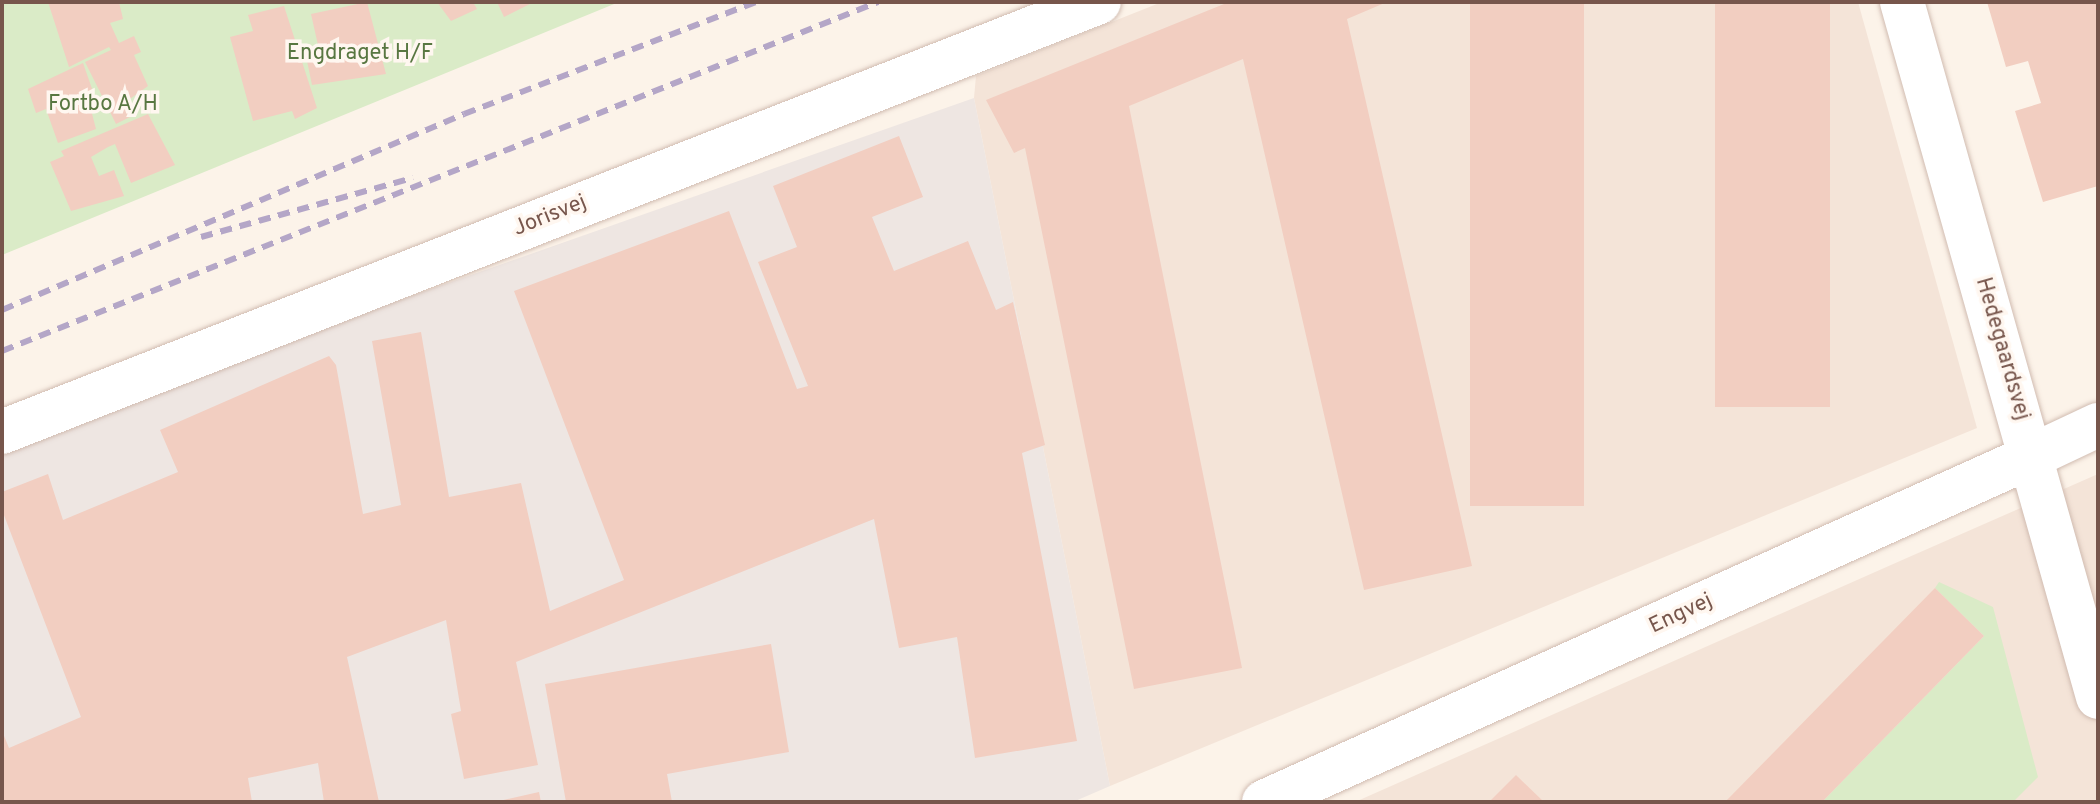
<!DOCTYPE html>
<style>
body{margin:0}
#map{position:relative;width:2100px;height:804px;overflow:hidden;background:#fcf3e9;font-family:Overpass,sans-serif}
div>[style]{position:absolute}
.residential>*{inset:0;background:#f4e4d8}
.industrial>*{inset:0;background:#eee6e2}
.green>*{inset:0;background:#daebc7}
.building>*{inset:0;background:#f2cec1;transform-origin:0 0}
.roads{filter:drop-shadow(0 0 2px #d1bcb1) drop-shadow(0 0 2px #d1bcb1)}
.street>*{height:44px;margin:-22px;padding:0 22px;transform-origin:22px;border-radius:22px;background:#fff}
.secondary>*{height:44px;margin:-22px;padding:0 22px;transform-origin:22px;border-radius:22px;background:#fff}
.rail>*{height:6px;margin-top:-3px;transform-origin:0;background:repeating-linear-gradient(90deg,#b4a6c7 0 12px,transparent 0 20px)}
span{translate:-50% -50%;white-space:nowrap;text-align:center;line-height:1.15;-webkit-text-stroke:7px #fff7f0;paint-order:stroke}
.park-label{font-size:22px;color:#587741}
.street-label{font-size:22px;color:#77564c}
.frame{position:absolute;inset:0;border:4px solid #77564c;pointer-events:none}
</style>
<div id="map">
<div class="residential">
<i style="clip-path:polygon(1162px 2px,1858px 2px,1977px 428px,1110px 786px,974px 98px,976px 76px)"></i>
<i style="clip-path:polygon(2098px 474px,2098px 802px,1355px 802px,1900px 561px)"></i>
</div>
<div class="industrial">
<i style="clip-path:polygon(974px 98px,1110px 786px,1073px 802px,2px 802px,2px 440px)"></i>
</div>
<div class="green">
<i style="clip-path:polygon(2px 2px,619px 2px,2px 255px)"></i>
<i style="clip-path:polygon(1939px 582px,1993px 607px,2038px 777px,2013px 802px,1822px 802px,1984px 636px,1935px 588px)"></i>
</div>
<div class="building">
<i style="clip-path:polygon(48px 2px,119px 2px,123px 19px,110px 23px,119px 43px,134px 36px,141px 52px,134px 55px,148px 86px,127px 101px,134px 115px,116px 124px,85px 62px,111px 50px,109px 47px,69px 67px)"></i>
<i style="clip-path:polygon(367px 2px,386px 74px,312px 85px,306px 56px,320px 54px,311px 14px)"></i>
<i style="clip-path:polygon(437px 2px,473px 2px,477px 9px,451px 21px)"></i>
<i style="clip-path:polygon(497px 2px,534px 2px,504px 17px)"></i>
<i style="clip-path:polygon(1229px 2px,1387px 2px,1347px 19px,1472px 566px,1364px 590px,1243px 59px,1129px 106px,1242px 668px,1134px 689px,1025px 148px,1014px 153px,986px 100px)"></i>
<i style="left:1470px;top:2px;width:114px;height:504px"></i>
<i style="left:1715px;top:2px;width:115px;height:405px"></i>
<i style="clip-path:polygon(1987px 2px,2098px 2px,2098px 186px,2043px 202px,2015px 111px,2041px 103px,2028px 61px,2006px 67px)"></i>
<i style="clip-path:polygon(284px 6px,317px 108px,295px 119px,292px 111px,253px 121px,230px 37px,253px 31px,248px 15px)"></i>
<i style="clip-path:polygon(83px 63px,96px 100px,89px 102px,96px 129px,58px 143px,46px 109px,36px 113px,28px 89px)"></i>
<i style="clip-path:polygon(148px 114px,175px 165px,131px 183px,115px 144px,108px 147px,91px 157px,99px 176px,114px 170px,124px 196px,71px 211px,50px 162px,64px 156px,61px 151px)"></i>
<i style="clip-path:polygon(899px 136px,923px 197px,872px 217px,894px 271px,968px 241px,996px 310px,1013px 302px,1045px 445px,1022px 453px,1077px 741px,975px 758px,957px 637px,899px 648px,874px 519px,516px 662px,538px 765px,464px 779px,451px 714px,461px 711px,446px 620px,347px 657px,379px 802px,324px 802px,318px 763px,248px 778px,252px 802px,3px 802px,2px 731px,9px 748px,81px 717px,2px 510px,2px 492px,48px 474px,63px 520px,178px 472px,160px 430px,329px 356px,336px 365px,363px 514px,401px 505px,372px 341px,421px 332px,449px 497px,521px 483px,550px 611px,624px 580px,514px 291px,729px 211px,797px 389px,808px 386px,758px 262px,797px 247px,773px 186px)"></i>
<i style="clip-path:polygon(1935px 588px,1984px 636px,1822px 802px,1725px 802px)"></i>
<i style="clip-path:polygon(771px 644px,789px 752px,667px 774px,672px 802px,566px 802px,545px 684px)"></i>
<i style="clip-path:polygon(1516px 775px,1544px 802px,1489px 802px)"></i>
<i style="clip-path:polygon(539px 792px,541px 802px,499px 802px,499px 801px)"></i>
</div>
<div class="roads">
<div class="street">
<i style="left:1902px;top:2px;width:722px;rotate:74.25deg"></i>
<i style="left:2px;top:432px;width:1178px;rotate:-21.4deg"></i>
<i style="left:2032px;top:456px;width:73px;rotate:-25.2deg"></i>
</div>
<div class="secondary">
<i style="left:1264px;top:802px;width:842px;rotate:-24.25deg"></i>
</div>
</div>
<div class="rail">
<i style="left:201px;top:237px;width:220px;rotate:-15.6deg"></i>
<i style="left:2px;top:310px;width:502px;rotate:-22.99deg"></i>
<i style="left:464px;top:114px;width:313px;rotate:-21deg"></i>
<i style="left:2px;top:351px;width:943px;rotate:-21.72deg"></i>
</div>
<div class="park-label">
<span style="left:360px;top:54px">Engdraget H/F</span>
<span style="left:103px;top:105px">Fortbo A/H</span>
</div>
<div class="street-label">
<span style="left:550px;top:216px;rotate:-22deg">Jorisvej</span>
<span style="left:2002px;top:349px;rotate:74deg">Hedegaardsvej</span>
<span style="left:1681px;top:614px;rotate:-25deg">Engvej</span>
</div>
<div class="frame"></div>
</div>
